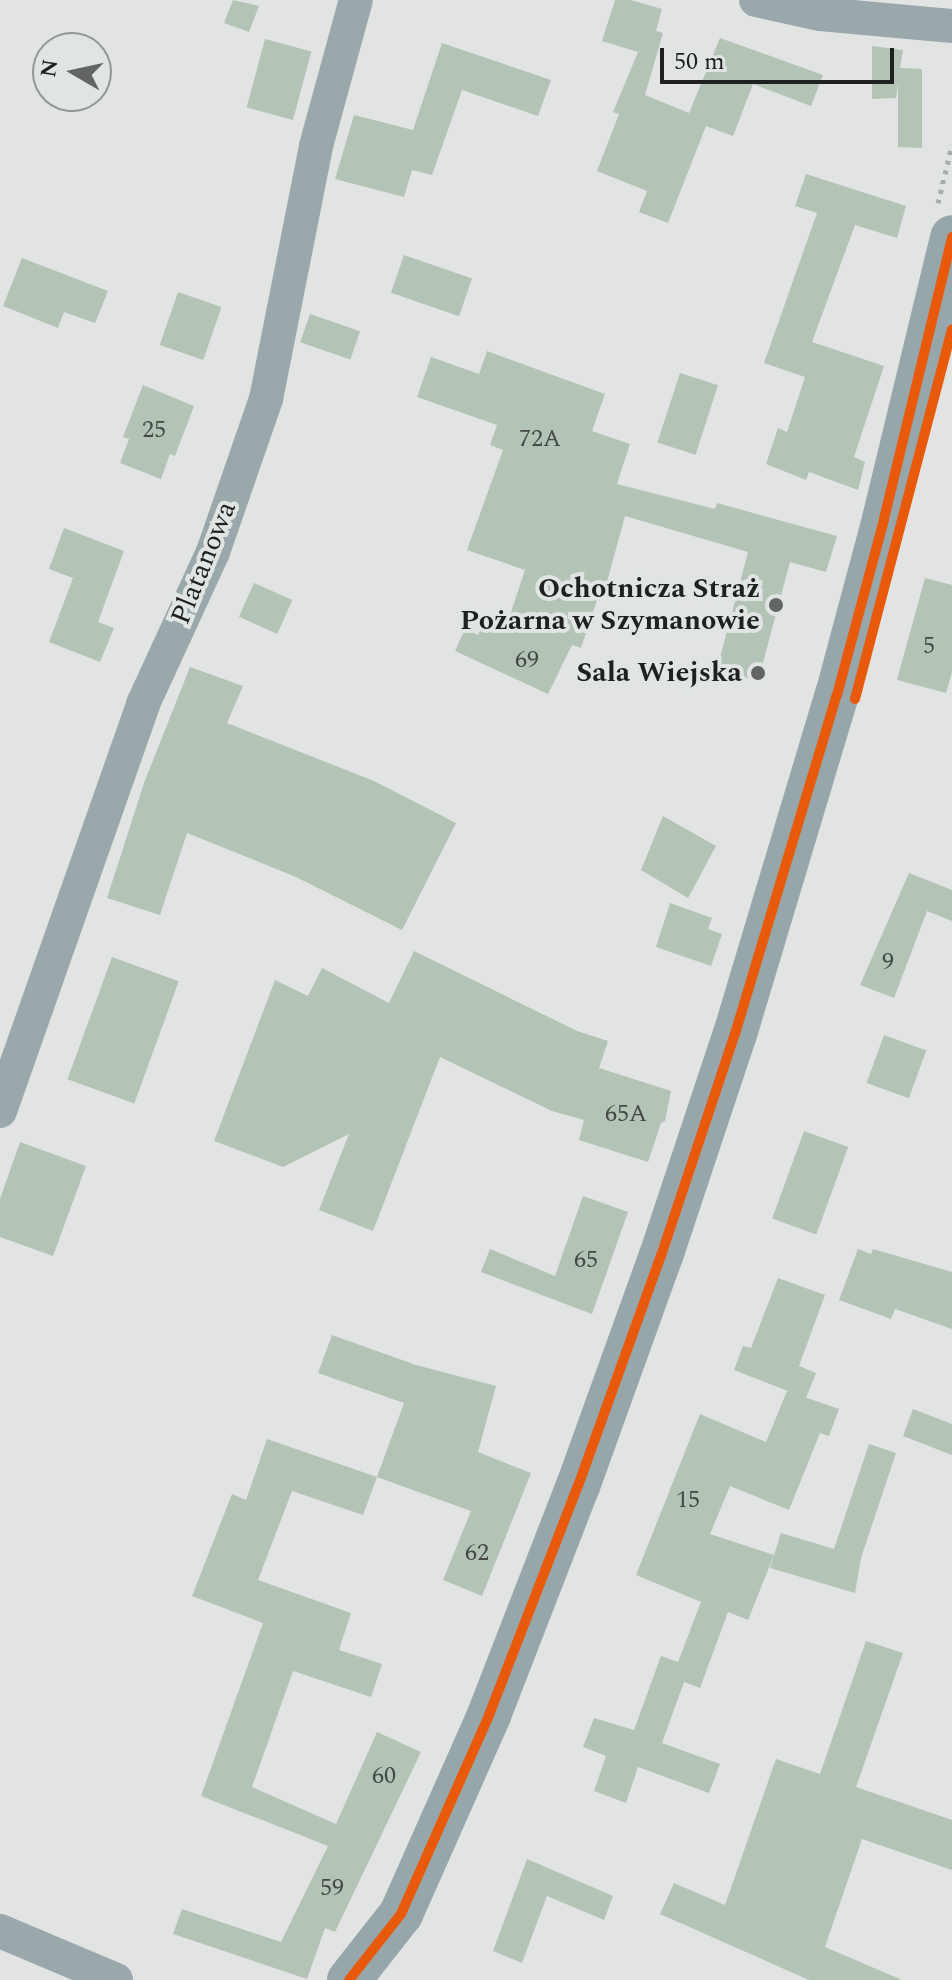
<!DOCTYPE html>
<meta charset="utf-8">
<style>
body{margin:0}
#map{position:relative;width:952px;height:1980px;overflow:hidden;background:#e1e4e3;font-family:Spectral,serif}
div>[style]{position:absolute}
.building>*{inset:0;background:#b3c3b6;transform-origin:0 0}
.path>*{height:5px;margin-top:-2.5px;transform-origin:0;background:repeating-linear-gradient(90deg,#a4acad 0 4px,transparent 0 10px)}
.street>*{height:34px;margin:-17px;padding:0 17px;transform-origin:17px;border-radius:17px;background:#9aa8ac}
.secondary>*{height:44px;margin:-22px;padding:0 22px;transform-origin:22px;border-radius:22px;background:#96a6aa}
.cycleway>*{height:10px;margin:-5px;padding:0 5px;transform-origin:5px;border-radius:5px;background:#e8590c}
.dots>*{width:22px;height:22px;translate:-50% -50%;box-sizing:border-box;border:4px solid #e0e5e4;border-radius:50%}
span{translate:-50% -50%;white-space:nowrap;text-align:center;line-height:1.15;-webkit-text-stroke:8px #e0e5e4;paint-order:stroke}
.number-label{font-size:24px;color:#444946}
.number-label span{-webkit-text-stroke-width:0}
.street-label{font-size:28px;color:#1f2020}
.poi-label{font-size:28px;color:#1f2020;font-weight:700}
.right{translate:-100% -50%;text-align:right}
.north{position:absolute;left:32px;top:32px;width:80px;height:80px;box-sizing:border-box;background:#e0e5e4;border:2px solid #939696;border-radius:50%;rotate:279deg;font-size:22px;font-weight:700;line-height:32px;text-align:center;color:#1f2020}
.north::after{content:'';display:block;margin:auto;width:28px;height:36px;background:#636564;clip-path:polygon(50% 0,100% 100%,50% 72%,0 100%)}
.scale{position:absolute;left:660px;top:48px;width:234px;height:36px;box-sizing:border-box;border:4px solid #1f2020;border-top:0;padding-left:10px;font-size:24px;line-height:28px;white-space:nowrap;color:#1f2020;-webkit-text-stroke:6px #e0e5e4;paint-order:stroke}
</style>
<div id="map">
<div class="building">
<i style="clip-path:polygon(233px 0,259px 6px,249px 32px,224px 23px)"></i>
<i style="clip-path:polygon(615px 0,631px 0,662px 9px,656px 31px,663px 33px,645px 95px,689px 113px,720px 38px,823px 75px,811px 106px,753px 84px,733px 136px,706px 126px,668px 223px,639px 212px,647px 191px,597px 171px,619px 114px,613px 112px,638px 52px,602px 41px)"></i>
<i style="left:265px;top:39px;width:48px;height:71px;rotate:15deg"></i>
<i style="clip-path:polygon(442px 43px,551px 80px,538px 116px,462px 90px,432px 175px,412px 170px,404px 197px,335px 179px,354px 115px,413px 130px)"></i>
<i style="clip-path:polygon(872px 46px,903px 50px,900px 68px,922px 69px,922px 148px,898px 147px,898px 83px,896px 98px,872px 99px)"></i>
<i style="clip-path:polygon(806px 174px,906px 206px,897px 238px,855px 225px,812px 342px,884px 366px,854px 457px,865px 462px,858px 490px,809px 472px,806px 480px,766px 464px,778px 428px,787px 432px,805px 377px,764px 363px,817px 213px,795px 206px)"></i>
<i style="left:404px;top:255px;width:72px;height:40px;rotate:19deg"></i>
<i style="clip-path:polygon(22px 258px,108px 291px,95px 323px,64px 312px,58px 328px,3px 306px)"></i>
<i style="left:178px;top:292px;width:46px;height:56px;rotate:19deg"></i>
<i style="left:310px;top:314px;width:53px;height:30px;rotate:19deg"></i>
<i style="clip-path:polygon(487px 351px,605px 394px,592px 431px,630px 444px,617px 484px,715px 509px,717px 503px,837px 536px,826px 572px,790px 562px,758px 681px,717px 669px,748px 552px,625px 516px,602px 600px,597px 600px,581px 648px,572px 645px,548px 694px,455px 651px,465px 629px,478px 635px,488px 615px,507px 624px,525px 570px,467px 550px,503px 450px,490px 445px,497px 425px,417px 397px,431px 357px,479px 374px)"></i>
<i style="left:680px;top:373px;width:40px;height:73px;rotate:18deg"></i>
<i style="clip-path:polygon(143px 385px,194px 406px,175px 456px,170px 454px,161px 479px,120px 463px,129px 439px,123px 437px)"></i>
<i style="clip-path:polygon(64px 528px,124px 551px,98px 622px,114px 628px,100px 662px,49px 642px,73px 578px,49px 569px)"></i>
<i style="clip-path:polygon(925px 578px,952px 585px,952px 672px,946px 693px,897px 680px)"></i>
<i style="left:254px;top:583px;width:42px;height:37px;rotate:24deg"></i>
<i style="clip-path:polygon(190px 667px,243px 686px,227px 723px,374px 781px,456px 823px,402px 930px,296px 877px,187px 833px,160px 915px,107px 898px,144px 783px)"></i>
<i style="clip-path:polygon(663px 816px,716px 846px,688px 898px,641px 870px)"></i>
<i style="clip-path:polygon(909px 873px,952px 890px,952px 921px,927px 911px,894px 998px,860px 985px)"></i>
<i style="clip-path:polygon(670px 903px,712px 918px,708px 929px,722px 934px,711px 966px,656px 947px)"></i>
<i style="clip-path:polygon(414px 951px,577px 1031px,608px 1041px,599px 1068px,671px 1091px,665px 1121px,661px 1123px,648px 1162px,579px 1140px,584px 1120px,552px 1111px,440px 1057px,373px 1231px,319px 1210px,349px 1134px,283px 1167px,214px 1141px,275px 980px,308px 996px,322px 968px,389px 1003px)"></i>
<i style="left:112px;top:957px;width:71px;height:130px;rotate:20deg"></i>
<i style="left:884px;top:1035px;width:45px;height:51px;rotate:20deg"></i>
<i style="left:804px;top:1131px;width:47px;height:93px;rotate:20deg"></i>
<i style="clip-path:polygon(20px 1142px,86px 1166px,53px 1256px,0 1237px,0 1199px)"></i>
<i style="clip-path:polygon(583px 1196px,628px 1212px,592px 1314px,481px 1272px,490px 1249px,555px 1276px)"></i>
<i style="clip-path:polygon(858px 1249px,871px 1254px,873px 1249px,952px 1272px,952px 1329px,895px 1309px,891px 1319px,839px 1300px)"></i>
<i style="clip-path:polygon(778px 1278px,825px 1295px,799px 1366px,816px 1373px,806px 1398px,734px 1370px,743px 1346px,751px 1348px)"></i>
<i style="clip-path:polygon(332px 1335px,416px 1365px,496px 1386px,478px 1452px,531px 1473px,482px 1596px,443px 1580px,471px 1511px,377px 1477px,404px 1403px,318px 1373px)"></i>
<i style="clip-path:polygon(787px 1391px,839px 1409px,829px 1436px,820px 1433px,789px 1510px,730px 1486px,710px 1534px,774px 1555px,748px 1620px,728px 1612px,700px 1688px,684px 1682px,662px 1743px,720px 1764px,709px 1793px,638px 1767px,626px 1803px,594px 1791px,606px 1756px,583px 1747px,594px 1718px,634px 1730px,661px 1656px,678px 1662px,701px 1602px,636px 1575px,700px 1414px,766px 1442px)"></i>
<i style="clip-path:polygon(913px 1409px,952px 1424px,952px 1455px,903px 1436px)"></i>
<i style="clip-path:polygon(267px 1439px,377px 1477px,363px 1515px,292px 1491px,258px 1580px,351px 1613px,339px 1650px,382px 1664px,371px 1697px,293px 1671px,252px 1787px,336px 1824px,377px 1732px,421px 1752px,335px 1932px,325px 1928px,307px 1979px,173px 1934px,182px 1909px,281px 1942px,328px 1846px,201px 1796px,263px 1623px,192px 1596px,232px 1494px,246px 1500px)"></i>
<i style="clip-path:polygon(869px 1444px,896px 1453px,861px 1558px,855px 1593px,770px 1568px,781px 1533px,834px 1549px)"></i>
<i style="clip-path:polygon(866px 1641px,903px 1653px,856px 1787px,952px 1820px,952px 1870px,862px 1839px,825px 1947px,902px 1980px,809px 1980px,660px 1914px,674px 1883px,725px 1905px,776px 1759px,820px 1774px)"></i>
<i style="clip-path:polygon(527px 1859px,613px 1896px,604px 1920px,547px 1896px,522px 1963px,493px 1951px)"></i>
</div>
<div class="path">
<i style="left:938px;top:203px;width:60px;rotate:-76.4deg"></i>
</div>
<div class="street">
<i style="left:756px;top:0;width:66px;rotate:12.3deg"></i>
<i style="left:820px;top:14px;width:133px;rotate:5.2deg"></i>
<i style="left:0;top:1111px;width:431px;rotate:-70.6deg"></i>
<i style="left:143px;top:704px;width:167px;rotate:-65.3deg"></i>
<i style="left:213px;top:552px;width:162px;rotate:-70.9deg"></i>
<i style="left:266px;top:399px;width:258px;rotate:-78.8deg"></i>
<i style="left:316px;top:146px;width:151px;rotate:-74.7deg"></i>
<i style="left:0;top:1931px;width:126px;rotate:22.9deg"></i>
</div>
<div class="secondary">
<i style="left:349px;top:1980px;width:84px;rotate:-51.8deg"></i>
<i style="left:401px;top:1914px;width:218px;rotate:-66.1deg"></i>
<i style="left:489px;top:1715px;width:246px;rotate:-68.8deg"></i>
<i style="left:578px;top:1486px;width:245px;rotate:-70.2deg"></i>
<i style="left:661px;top:1256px;width:234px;rotate:-71.6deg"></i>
<i style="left:735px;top:1034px;width:354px;rotate:-73.3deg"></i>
<i style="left:837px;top:695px;width:182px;rotate:-75deg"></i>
<i style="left:884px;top:519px;width:290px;rotate:-76.4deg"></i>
</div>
<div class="cycleway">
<i style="left:855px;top:699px;width:382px;rotate:-75.3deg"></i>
<i style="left:349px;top:1980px;width:84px;rotate:-51.8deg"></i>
<i style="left:401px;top:1914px;width:218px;rotate:-66.1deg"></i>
<i style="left:489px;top:1715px;width:246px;rotate:-68.8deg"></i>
<i style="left:578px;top:1486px;width:245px;rotate:-70.2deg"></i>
<i style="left:661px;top:1256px;width:234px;rotate:-71.6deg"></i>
<i style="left:735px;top:1034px;width:354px;rotate:-73.3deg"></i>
<i style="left:837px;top:695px;width:182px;rotate:-75deg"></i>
<i style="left:884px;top:519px;width:290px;rotate:-76.4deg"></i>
</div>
<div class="dots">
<i style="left:776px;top:605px;background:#636564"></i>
<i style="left:758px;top:673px;background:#636564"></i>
</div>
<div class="number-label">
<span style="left:154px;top:431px">25</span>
<span style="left:540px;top:440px">72A</span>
<span style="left:929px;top:647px">5</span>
<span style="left:527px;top:661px">69</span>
<span style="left:888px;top:963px">9</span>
<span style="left:626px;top:1115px">65A</span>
<span style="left:586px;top:1261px">65</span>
<span style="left:688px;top:1501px">15</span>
<span style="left:477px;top:1554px">62</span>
<span style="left:384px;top:1777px">60</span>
<span style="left:332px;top:1889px">59</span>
</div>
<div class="street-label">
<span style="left:204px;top:563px;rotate:-68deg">Platanowa</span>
</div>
<div class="poi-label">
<span class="right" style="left:760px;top:605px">Ochotnicza Straż<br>Pożarna w Szymanowie</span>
<span class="right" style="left:742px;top:673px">Sala Wiejska</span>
</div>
<div class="north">N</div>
<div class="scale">50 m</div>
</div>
